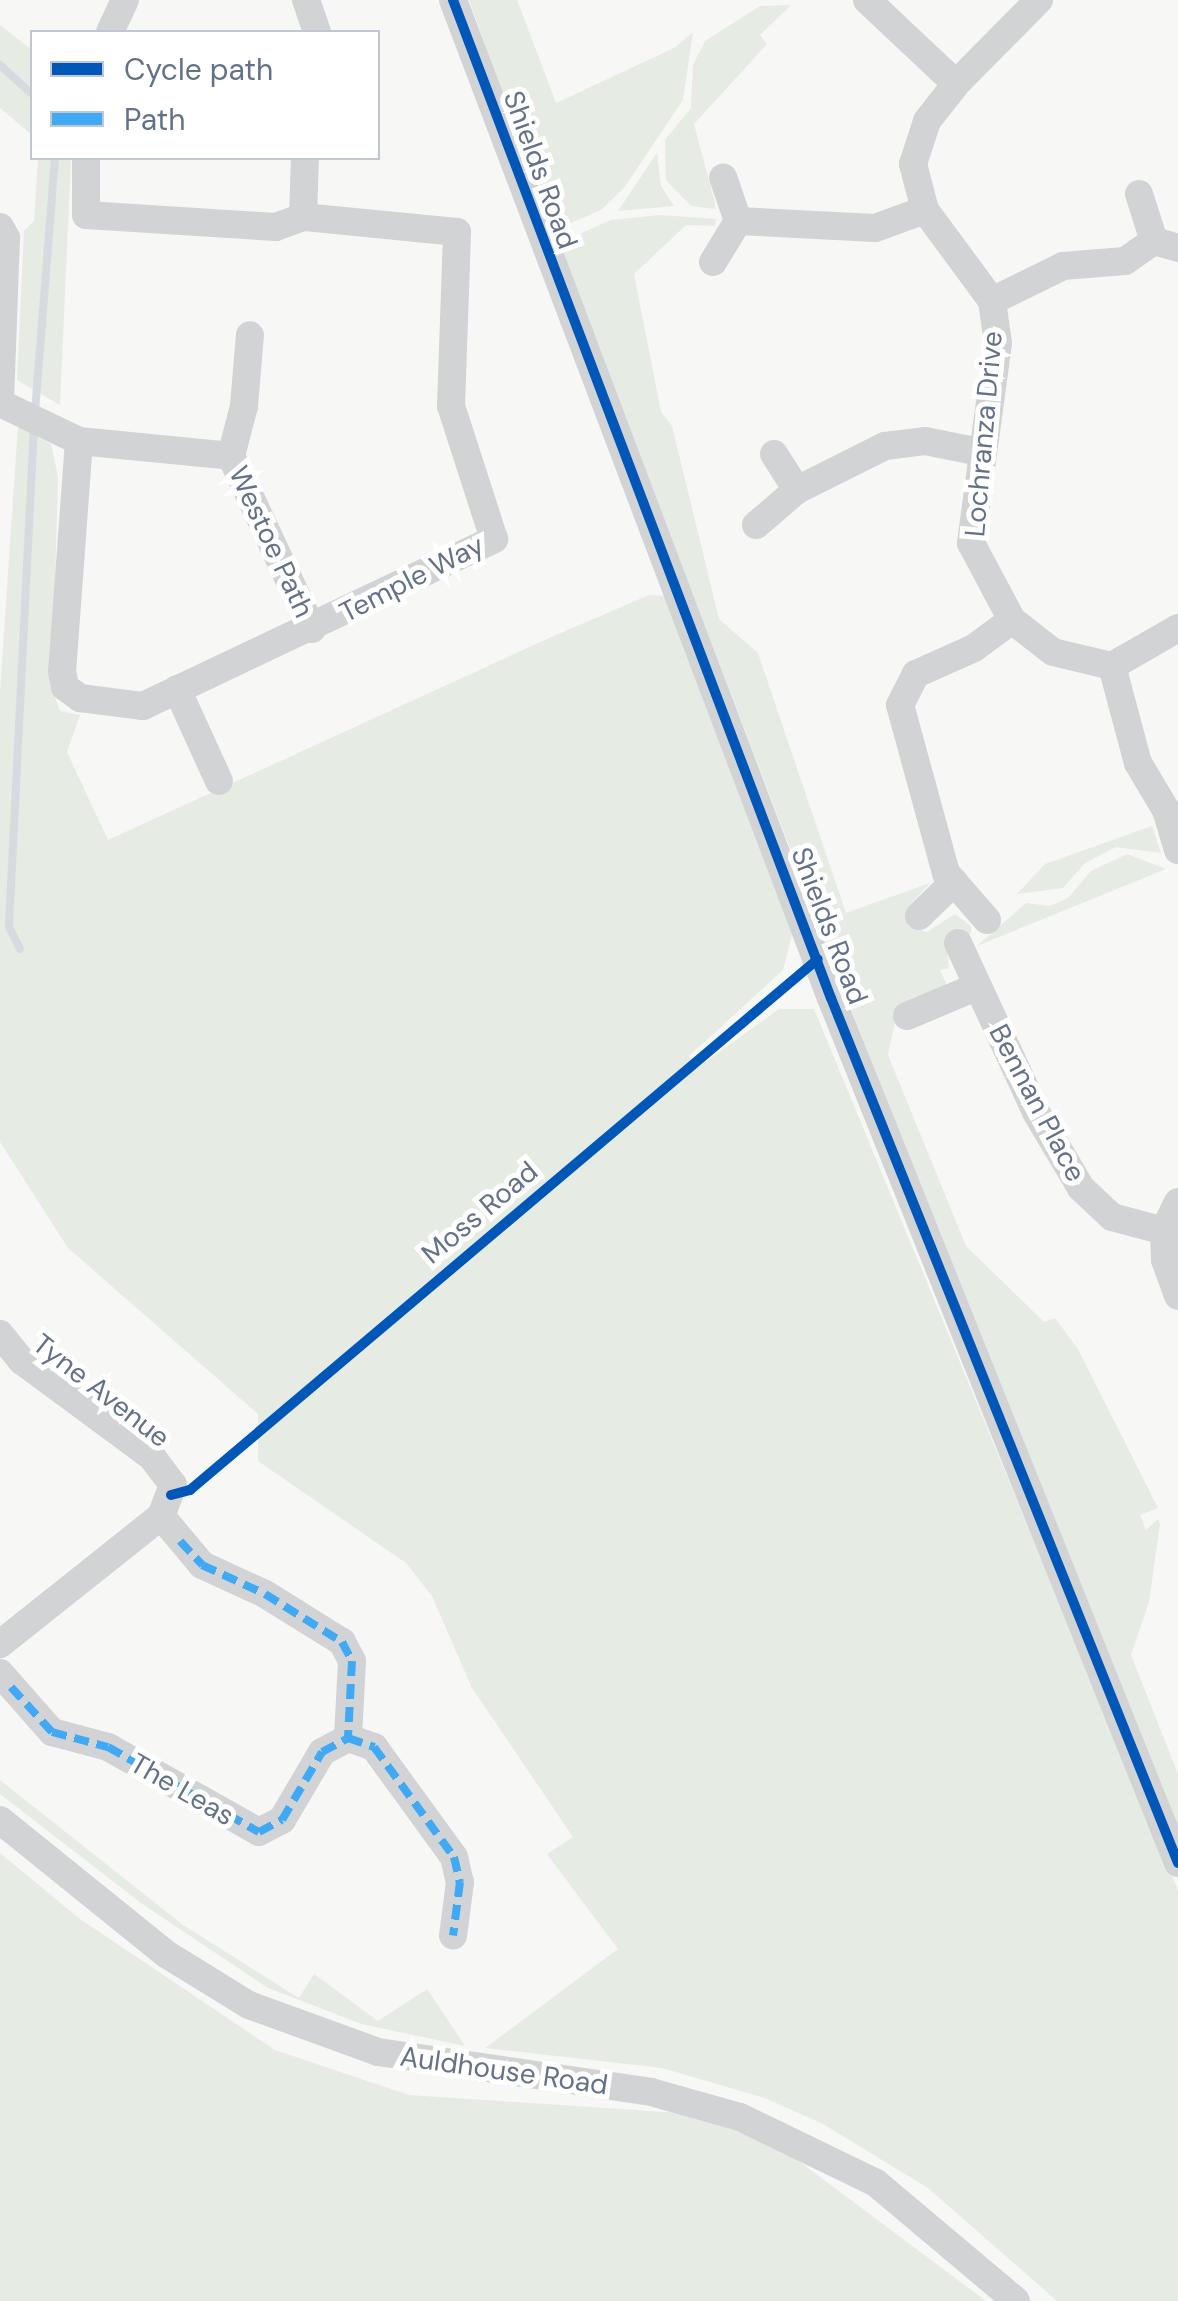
<!DOCTYPE html>
<style>
body{margin:0}
#map{position:relative;width:1178px;height:2301px;overflow:hidden;background:#f7f7f6;font-family:"DM Sans",sans-serif}
div>[style]{position:absolute}
.green>*{inset:0;background:#e6ebe4}
.stream>*{height:8px;margin:-4px;padding:0 4px;transform-origin:4px;border-radius:4px;background:#d6dbe0}
.minor>*{height:28px;margin:-14px;padding:0 14px;transform-origin:14px;border-radius:14px;background:#d2d3d5}
.quiet>*{height:8px;margin-top:-4px;transform-origin:0;background:repeating-linear-gradient(90deg,#3fa9f5 0 15px,transparent 0 23px)}
.cycleway>*{height:10px;margin:-5px;padding:0 5px;transform-origin:5px;border-radius:5px;background:#0057b8}
span{translate:-50% -50%;white-space:nowrap;text-align:center;line-height:1.15;-webkit-text-stroke:10px #fff;paint-order:stroke}
.street-label{font-size:28px;color:#647289}
.legend{position:absolute;left:30px;top:30px;width:350px;height:130px;box-sizing:border-box;background:#fff;border:2px solid #c1c7d0;margin:0;padding:12px 18px;list-style:none;font-size:30px;color:#647289}
.legend li{display:flex;align-items:center;gap:20px;height:50px}
.legend b{width:50px;border:2px solid #c1c7d0}
</style>
<div id="map">
<div class="green">
<i style="clip-path:polygon(469px 0,517px 0,556px 103px,674px 48px,693px 32px,683px 100px,624px 188px,601px 210px,552px 231px)"></i>
<i style="clip-path:polygon(791px 5px,760px 35px,767px 44px,694px 124px,715px 203px,715px 209px,691px 206px,666px 180px,665px 140px,691px 108px,693px 65px,705px 41px,760px 6px)"></i>
<i style="clip-path:polygon(0 25px,32px 50px,32px 135px,0 108px)"></i>
<i style="clip-path:polygon(657px 153px,661px 186px,674px 206px,618px 211px)"></i>
<i style="clip-path:polygon(38px 158px,71px 158px,60px 405px,17px 380px,24px 231px,34px 221px)"></i>
<i style="clip-path:polygon(660px 215px,716px 219px,715px 226px,686px 225px,634px 274px,661px 412px,672px 426px,719px 619px,758px 653px,846px 913px,930px 883px,909px 906px,908px 926px,927px 932px,955px 914px,971px 926px,971px 934px,946px 940px,949px 968px,940px 970px,948px 988px,897px 1012px,888px 1055px,966px 1246px,1044px 1322px,1055px 1318px,1078px 1349px,1158px 1508px,1140px 1515px,1146px 1530px,1158px 1519px,1160px 1524px,1149px 1602px,1131px 1655px,1178px 1774px,1178px 1831px,938px 1236px,559px 243px,611px 220px)"></i>
<i style="clip-path:polygon(18px 426px,51px 444px,58px 477px,52px 689px,60px 711px,80px 715px,67px 752px,108px 840px,547px 639px,649px 595px,664px 596px,792px 934px,783px 970px,689px 1056px,697px 1068px,779px 1009px,814px 1009px,1178px 1890px,1178px 2301px,1057px 2301px,928px 2188px,823px 2124px,765px 2098px,662px 2068px,485px 2048px,618px 1949px,547px 1854px,573px 1837px,472px 1688px,432px 1596px,406px 1563px,258px 1461px,258px 1414px,68px 1248px,0 1142px,0 692px)"></i>
<i style="clip-path:polygon(1152px 826px,1161px 853px,1116px 847px,1085px 863px,1063px 888px,1017px 894px,1045px 864px)"></i>
<i style="clip-path:polygon(1127px 854px,1166px 869px,977px 946px,1026px 903px,1050px 906px,1068px 898px,1091px 871px)"></i>
<i style="clip-path:polygon(0 1780px,183px 1925px,299px 1998px,314px 1974px,378px 2021px,427px 1989px,465px 2046px,362px 2024px,268px 1988px,141px 1903px,0 1794px)"></i>
<i style="clip-path:polygon(0 1853px,80px 1919px,275px 2050px,409px 2095px,740px 2117px,986px 2301px,0 2301px)"></i>
</div>
<div class="stream">
<i style="left:0;top:65px;width:43px;rotate:42.2deg"></i>
<i style="left:35px;top:412px;width:255px;rotate:-85.5deg"></i>
<i style="left:20px;top:949px;width:25px;rotate:-116deg"></i>
<i style="left:9px;top:926px;width:501px;rotate:-87.14deg"></i>
</div>
<div class="minor">
<i style="left:306px;top:0;width:34px;rotate:71deg"></i>
<i style="left:453px;top:0;width:1067px;rotate:69.26deg"></i>
<i style="left:831px;top:998px;width:932px;rotate:68.14deg"></i>
<i style="left:867px;top:0;width:122px;rotate:43.3deg"></i>
<i style="left:1039px;top:0;width:118px;rotate:134.7deg"></i>
<i style="left:956px;top:84px;width:47px;rotate:128.1deg"></i>
<i style="left:927px;top:121px;width:45px;rotate:108deg"></i>
<i style="left:913px;top:164px;width:48px;rotate:75.4deg"></i>
<i style="left:925px;top:210px;width:113px;rotate:53.6deg"></i>
<i style="left:992px;top:301px;width:42px;rotate:81.9deg"></i>
<i style="left:998px;top:343px;width:202px;rotate:97.7deg"></i>
<i style="left:971px;top:543px;width:87px;rotate:62deg"></i>
<i style="left:1012px;top:620px;width:52px;rotate:38deg"></i>
<i style="left:1053px;top:652px;width:61px;rotate:13.3deg"></i>
<i style="left:1112px;top:666px;width:76px;rotate:-29.9deg"></i>
<i style="left:110px;top:32px;width:35px;rotate:-65deg"></i>
<i style="left:1139px;top:194px;width:49px;rotate:72.3deg"></i>
<i style="left:303px;top:217px;width:59px;rotate:-88.1deg"></i>
<i style="left:738px;top:221px;width:137px;rotate:2.9deg"></i>
<i style="left:875px;top:228px;width:53px;rotate:-19.8deg"></i>
<i style="left:0;top:227px;width:13px;rotate:61deg"></i>
<i style="left:6px;top:238px;width:165px;rotate:92.1deg"></i>
<i style="left:713px;top:262px;width:48px;rotate:-58.6deg"></i>
<i style="left:738px;top:221px;width:46px;rotate:-108.8deg"></i>
<i style="left:992px;top:301px;width:79px;rotate:-26.2deg"></i>
<i style="left:1063px;top:266px;width:62px;rotate:-4.6deg"></i>
<i style="left:1125px;top:261px;width:35px;rotate:-35deg"></i>
<i style="left:1154px;top:241px;width:25px;rotate:16deg"></i>
<i style="left:0;top:403px;width:88px;rotate:25.7deg"></i>
<i style="left:79px;top:441px;width:153px;rotate:5.6deg"></i>
<i style="left:231px;top:456px;width:191px;rotate:64.9deg"></i>
<i style="left:79px;top:441px;width:231px;rotate:94.2deg"></i>
<i style="left:62px;top:671px;width:16px;rotate:79deg"></i>
<i style="left:65px;top:687px;width:19px;rotate:36deg"></i>
<i style="left:80px;top:698px;width:64px;rotate:7.2deg"></i>
<i style="left:143px;top:706px;width:389px;rotate:-25.4deg"></i>
<i style="left:494px;top:539px;width:140px;rotate:-107.9deg"></i>
<i style="left:451px;top:406px;width:174px;rotate:-88deg"></i>
<i style="left:457px;top:232px;width:155px;rotate:-174.4deg"></i>
<i style="left:303px;top:217px;width:29px;rotate:160deg"></i>
<i style="left:276px;top:227px;width:190px;rotate:-176.4deg"></i>
<i style="left:86px;top:215px;width:57px;rotate:-90deg"></i>
<i style="left:774px;top:454px;width:43px;rotate:57.4deg"></i>
<i style="left:231px;top:456px;width:52px;rotate:-75.4deg"></i>
<i style="left:244px;top:406px;width:71px;rotate:-85.2deg"></i>
<i style="left:756px;top:525px;width:54px;rotate:-40.5deg"></i>
<i style="left:797px;top:490px;width:98px;rotate:-26.6deg"></i>
<i style="left:885px;top:446px;width:40px;rotate:-7.1deg"></i>
<i style="left:925px;top:441px;width:56px;rotate:11.3deg"></i>
<i style="left:1112px;top:666px;width:100px;rotate:75deg"></i>
<i style="left:1138px;top:763px;width:55px;rotate:59.2deg"></i>
<i style="left:1166px;top:810px;width:42px;rotate:73.3deg"></i>
<i style="left:177px;top:689px;width:101px;rotate:65.5deg"></i>
<i style="left:919px;top:916px;width:49px;rotate:-44.2deg"></i>
<i style="left:987px;top:920px;width:62px;rotate:-131.1deg"></i>
<i style="left:946px;top:873px;width:174px;rotate:-105.3deg"></i>
<i style="left:900px;top:705px;width:35px;rotate:-63deg"></i>
<i style="left:916px;top:674px;width:64px;rotate:-24.1deg"></i>
<i style="left:974px;top:648px;width:47px;rotate:-36.4deg"></i>
<i style="left:958px;top:943px;width:186px;rotate:65.2deg"></i>
<i style="left:1036px;top:1112px;width:88px;rotate:59.4deg"></i>
<i style="left:1081px;top:1188px;width:42px;rotate:43.1deg"></i>
<i style="left:1112px;top:1217px;width:54px;rotate:15.1deg"></i>
<i style="left:907px;top:1016px;width:75px;rotate:-22.8deg"></i>
<i style="left:1178px;top:1202px;width:32px;rotate:116deg"></i>
<i style="left:1164px;top:1231px;width:29px;rotate:88deg"></i>
<i style="left:1165px;top:1260px;width:38px;rotate:70deg"></i>
<i style="left:0;top:1334px;width:35px;rotate:51deg"></i>
<i style="left:22px;top:1361px;width:162px;rotate:36.4deg"></i>
<i style="left:152px;top:1457px;width:35px;rotate:53deg"></i>
<i style="left:173px;top:1485px;width:33px;rotate:111deg"></i>
<i style="left:161px;top:1516px;width:206px;rotate:141.5deg"></i>
<i style="left:161px;top:1516px;width:64px;rotate:50.1deg"></i>
<i style="left:202px;top:1565px;width:69px;rotate:24.7deg"></i>
<i style="left:265px;top:1594px;width:91px;rotate:31.9deg"></i>
<i style="left:342px;top:1642px;width:21px;rotate:62deg"></i>
<i style="left:352px;top:1661px;width:77px;rotate:93deg"></i>
<i style="left:0;top:1673px;width:79px;rotate:48.6deg"></i>
<i style="left:52px;top:1732px;width:58px;rotate:15deg"></i>
<i style="left:108px;top:1747px;width:173px;rotate:29.4deg"></i>
<i style="left:259px;top:1832px;width:26px;rotate:-28deg"></i>
<i style="left:282px;top:1820px;width:79px;rotate:-59.5deg"></i>
<i style="left:322px;top:1752px;width:30px;rotate:-28deg"></i>
<i style="left:348px;top:1738px;width:28px;rotate:19deg"></i>
<i style="left:374px;top:1747px;width:136px;rotate:54deg"></i>
<i style="left:454px;top:1857px;width:26px;rotate:77deg"></i>
<i style="left:460px;top:1882px;width:54px;rotate:97.4deg"></i>
<i style="left:0;top:1820px;width:213px;rotate:38.9deg"></i>
<i style="left:166px;top:1954px;width:97px;rotate:31.6deg"></i>
<i style="left:249px;top:2005px;width:137px;rotate:20deg"></i>
<i style="left:378px;top:2052px;width:276px;rotate:8.3deg"></i>
<i style="left:651px;top:2092px;width:92px;rotate:15.7deg"></i>
<i style="left:740px;top:2117px;width:151px;rotate:25.9deg"></i>
<i style="left:876px;top:2183px;width:183px;rotate:40.1deg"></i>
</div>
<div class="quiet">
<i style="left:180px;top:1541px;width:33px;rotate:47deg"></i>
<i style="left:202px;top:1565px;width:69px;rotate:24.7deg"></i>
<i style="left:265px;top:1594px;width:91px;rotate:31.9deg"></i>
<i style="left:342px;top:1642px;width:21px;rotate:62deg"></i>
<i style="left:352px;top:1661px;width:77px;rotate:93deg"></i>
<i style="left:11px;top:1687px;width:61px;rotate:47.7deg"></i>
<i style="left:52px;top:1732px;width:58px;rotate:15deg"></i>
<i style="left:108px;top:1747px;width:173px;rotate:29.4deg"></i>
<i style="left:259px;top:1832px;width:26px;rotate:-28deg"></i>
<i style="left:282px;top:1820px;width:79px;rotate:-59.5deg"></i>
<i style="left:322px;top:1752px;width:30px;rotate:-28deg"></i>
<i style="left:348px;top:1738px;width:28px;rotate:19deg"></i>
<i style="left:374px;top:1747px;width:136px;rotate:54deg"></i>
<i style="left:454px;top:1857px;width:26px;rotate:77deg"></i>
<i style="left:460px;top:1882px;width:54px;rotate:97.4deg"></i>
</div>
<div class="cycleway">
<i style="left:453px;top:0;width:1067px;rotate:69.26deg"></i>
<i style="left:831px;top:998px;width:932px;rotate:68.14deg"></i>
<i style="left:171px;top:1495px;width:20px;rotate:-15deg"></i>
<i style="left:190px;top:1490px;width:822px;rotate:-40.22deg"></i>
</div>
<div class="street-label">
<span style="left:540px;top:170px;rotate:70deg">Shields Road</span>
<span style="left:984px;top:434px;rotate:-85deg">Lochranza Drive</span>
<span style="left:271px;top:542px;rotate:65deg">Westoe Path</span>
<span style="left:412px;top:579px;rotate:-27deg">Temple Way</span>
<span style="left:829px;top:926px;rotate:69deg">Shields Road</span>
<span style="left:1037px;top:1103px;rotate:62deg">Bennan Place</span>
<span style="left:480px;top:1213px;rotate:-40deg">Moss Road</span>
<span style="left:101px;top:1391px;rotate:38deg">Tyne Avenue</span>
<span style="left:182px;top:1790px;rotate:30deg">The Leas</span>
<span style="left:504px;top:2071px;rotate:8deg">Auldhouse Road</span>
</div>
<ul class="legend">
<li><b style="height:12px;background:#0057b8"></b>Cycle path</li>
<li><b style="height:12px;background:#3fa9f5"></b>Path</li>
</ul>
</div>
